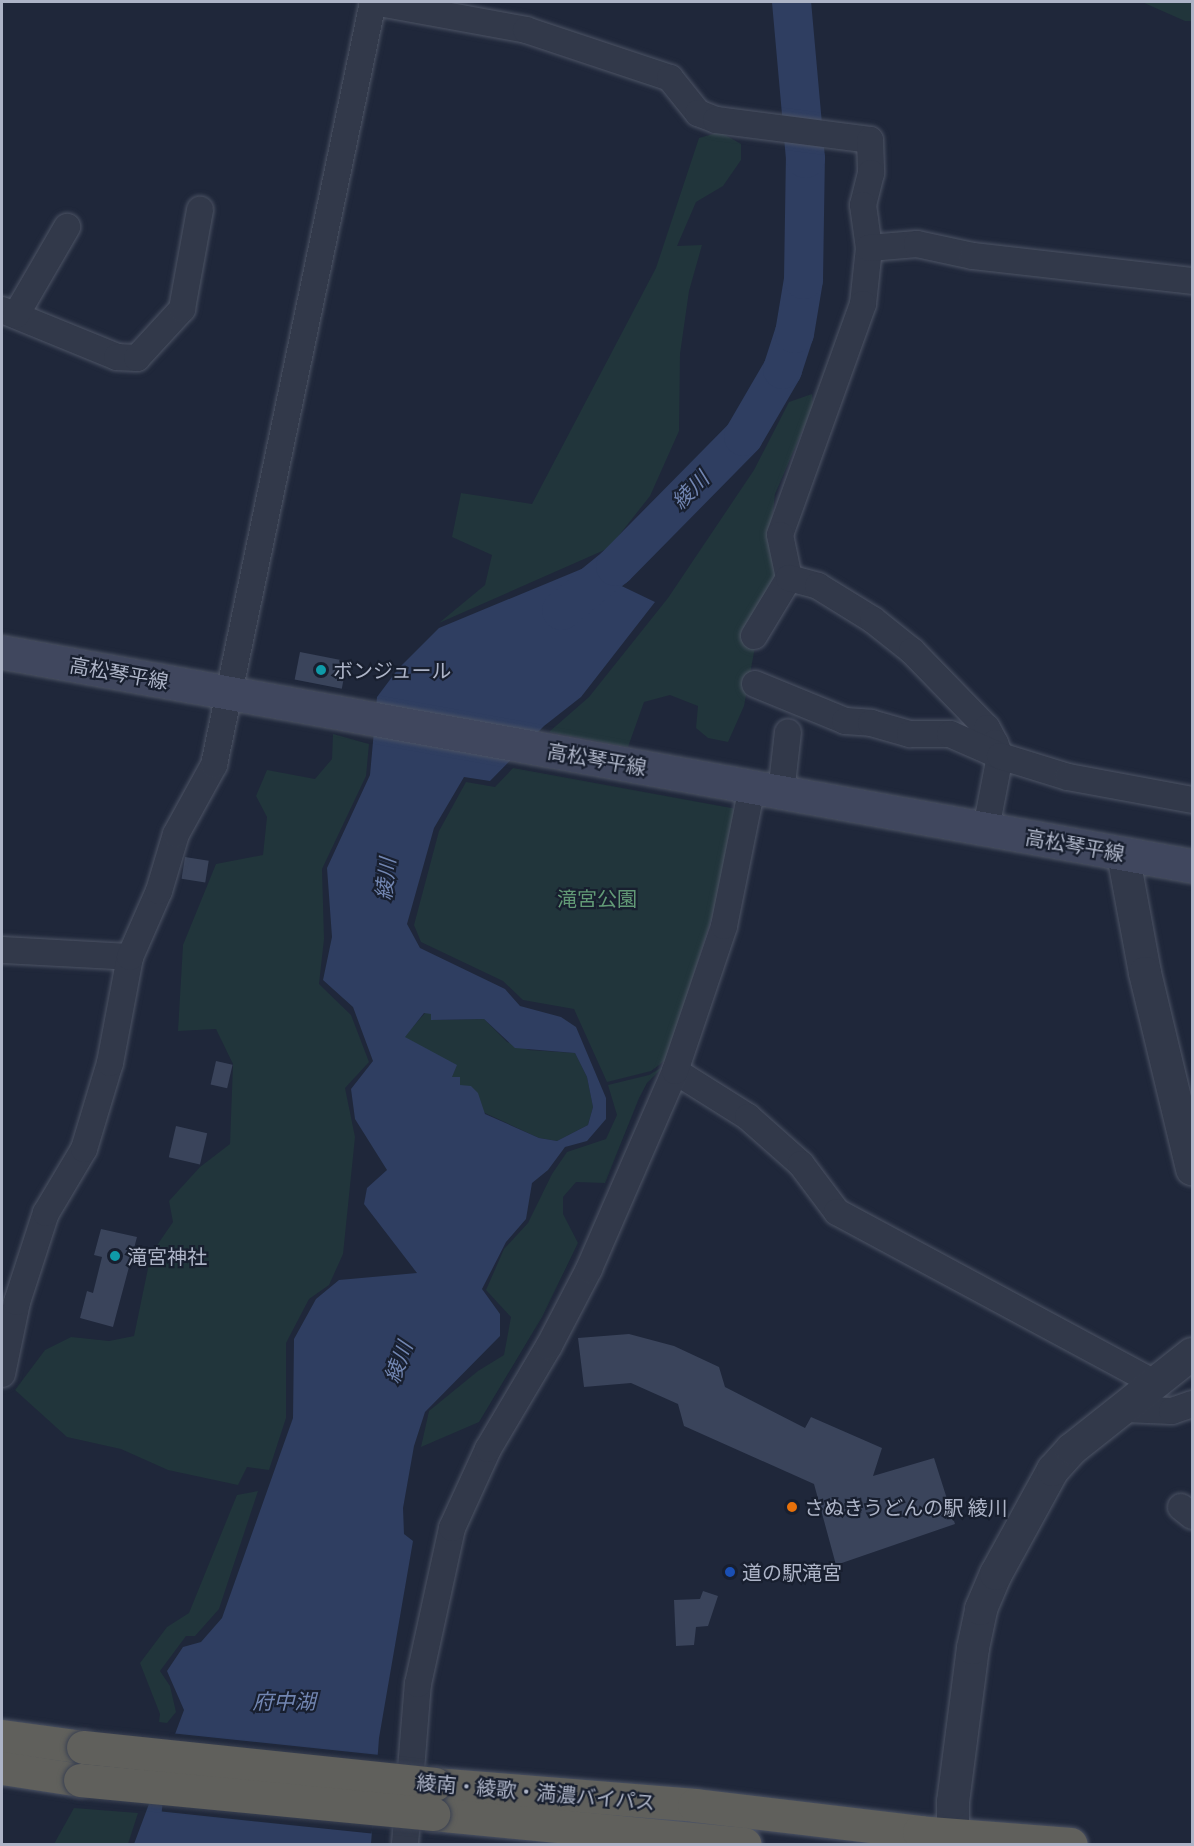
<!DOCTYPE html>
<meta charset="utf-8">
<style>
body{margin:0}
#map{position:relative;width:1194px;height:1846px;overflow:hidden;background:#1f273a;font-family:"Exo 2","Noto Sans JP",sans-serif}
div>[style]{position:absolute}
.green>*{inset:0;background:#21353b}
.water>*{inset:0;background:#2f3e61}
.pier>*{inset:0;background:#1f273a;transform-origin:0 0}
.river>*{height:39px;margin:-19.5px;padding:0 19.5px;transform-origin:19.5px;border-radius:19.5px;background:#2f3e61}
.building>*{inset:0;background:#3a445b;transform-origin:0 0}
.roads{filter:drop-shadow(0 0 2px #4d5465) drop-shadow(0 0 2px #4d5465)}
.minor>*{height:26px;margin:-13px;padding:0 13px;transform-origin:13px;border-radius:13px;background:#32394a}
.tertiary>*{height:32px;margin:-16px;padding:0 16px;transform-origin:16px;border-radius:16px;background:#32394a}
.secondary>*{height:33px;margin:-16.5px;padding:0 16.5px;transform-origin:16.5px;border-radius:16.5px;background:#40475e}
.trunk>*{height:33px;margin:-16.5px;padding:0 16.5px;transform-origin:16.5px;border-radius:16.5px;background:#60605c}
.bridges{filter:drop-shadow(0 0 2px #3a4152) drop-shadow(0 0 2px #3a4152)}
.trunk-bridge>*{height:33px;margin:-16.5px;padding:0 16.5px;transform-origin:16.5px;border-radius:16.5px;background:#60605c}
.dots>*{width:16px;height:16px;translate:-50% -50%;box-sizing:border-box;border:3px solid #181f2f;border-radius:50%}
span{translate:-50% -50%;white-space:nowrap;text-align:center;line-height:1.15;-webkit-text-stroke:4.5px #181f2f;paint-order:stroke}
.poi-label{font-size:20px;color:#adb4c7}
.left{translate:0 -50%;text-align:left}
.street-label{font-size:20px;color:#adb4c7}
.park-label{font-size:20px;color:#629a76}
.water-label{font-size:21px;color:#7286b2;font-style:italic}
.frame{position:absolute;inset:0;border:3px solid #adb4c7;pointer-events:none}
</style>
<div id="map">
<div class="green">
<i style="clip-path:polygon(1142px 2px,1192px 2px,1192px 21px,1185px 21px)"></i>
<i style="clip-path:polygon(720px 132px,741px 144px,741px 160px,723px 186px,696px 202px,677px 246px,702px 245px,689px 291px,680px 354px,679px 431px,650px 496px,609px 548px,439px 623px,485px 585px,492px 555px,452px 537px,461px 493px,532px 504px,656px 268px,699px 138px)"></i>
<i style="clip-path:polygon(812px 394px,813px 406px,775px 494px,770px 538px,777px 574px,755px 647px,744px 706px,728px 742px,708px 738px,696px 728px,698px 706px,670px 695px,644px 702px,628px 747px,549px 732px,589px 697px,668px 598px,754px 470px,789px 402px)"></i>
<i style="clip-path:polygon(333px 734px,369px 744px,366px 776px,322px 869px,324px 939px,319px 984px,351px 1015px,369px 1062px,345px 1088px,355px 1137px,343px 1254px,329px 1285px,309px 1299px,286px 1343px,286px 1418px,269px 1470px,247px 1467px,238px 1485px,168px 1470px,121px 1449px,67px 1437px,15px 1390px,45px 1350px,71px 1337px,109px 1341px,134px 1336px,151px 1254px,173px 1222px,169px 1201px,200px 1167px,230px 1144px,233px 1064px,216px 1029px,178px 1031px,183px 945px,216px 864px,263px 855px,267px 817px,256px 796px,267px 770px,315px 779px,332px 759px)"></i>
<i style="clip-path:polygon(513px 768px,737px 809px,716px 904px,667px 1059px,651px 1071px,607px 1082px,574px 1009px,523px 1000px,503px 981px,421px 942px,414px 925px,439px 831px,466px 782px,495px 787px)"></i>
<i style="clip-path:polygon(425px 1013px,431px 1013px,431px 1020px,484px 1019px,507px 1042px,529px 1050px,575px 1053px,587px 1077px,593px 1107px,588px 1125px,557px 1141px,539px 1138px,485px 1113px,451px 1077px,456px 1066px,404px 1037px)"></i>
<i style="clip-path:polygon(664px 1066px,647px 1083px,639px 1098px,605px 1183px,576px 1182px,563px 1197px,563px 1214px,578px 1243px,542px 1317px,479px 1422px,421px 1447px,429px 1411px,478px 1371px,504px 1355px,511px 1317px,486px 1290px,504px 1249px,528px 1223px,552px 1174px,567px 1152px,606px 1139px,617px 1115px,608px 1085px,649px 1075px)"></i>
<i style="clip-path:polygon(258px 1491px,219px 1609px,195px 1636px,186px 1636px,160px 1671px,170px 1686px,176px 1712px,167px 1723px,159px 1722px,160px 1714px,140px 1663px,167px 1627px,189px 1613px,237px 1495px)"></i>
<i style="clip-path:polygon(74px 1808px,138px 1813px,128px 1844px,54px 1844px)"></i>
</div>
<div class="water">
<i style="clip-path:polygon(evenodd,584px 568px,655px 602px,581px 697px,544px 726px,490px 781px,464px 777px,434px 828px,407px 924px,420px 948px,505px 989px,520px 1006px,561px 1017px,576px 1027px,606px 1098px,606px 1119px,587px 1141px,565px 1147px,548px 1170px,532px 1183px,526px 1219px,506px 1242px,482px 1289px,500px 1314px,500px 1336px,425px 1412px,414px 1446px,403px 1508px,404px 1534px,413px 1541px,379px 1738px,371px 1844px,134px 1844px,184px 1710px,167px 1671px,183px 1647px,201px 1642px,222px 1618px,293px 1418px,294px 1339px,316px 1299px,339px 1280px,417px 1273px,364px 1204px,367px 1188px,387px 1170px,355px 1119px,351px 1089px,373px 1061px,353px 1007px,323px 980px,332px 937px,327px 868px,370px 775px,377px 697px,398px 669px,439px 628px,584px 568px,424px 1013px,431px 1014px,431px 1020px,484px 1019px,515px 1048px,575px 1053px,587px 1077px,593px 1107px,588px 1125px,557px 1141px,539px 1138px,485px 1114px,478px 1093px,471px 1086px,460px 1085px,460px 1077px,452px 1077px,457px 1065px,405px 1037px,424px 1013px)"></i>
</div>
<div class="pier">
<i style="left:170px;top:1733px;width:211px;height:79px;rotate:6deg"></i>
</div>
<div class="river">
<i style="left:561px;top:610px;width:70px;rotate:-39.2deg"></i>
<i style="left:615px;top:566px;width:182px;rotate:-45.4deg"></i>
<i style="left:743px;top:436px;width:78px;rotate:-59.8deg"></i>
<i style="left:782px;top:369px;width:38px;rotate:-72deg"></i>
<i style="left:794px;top:333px;width:55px;rotate:-80.5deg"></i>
<i style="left:803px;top:279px;width:121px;rotate:-89.1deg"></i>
<i style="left:805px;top:158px;width:157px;rotate:-95.1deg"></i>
</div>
<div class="building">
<i style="left:300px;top:652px;width:48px;height:28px;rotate:11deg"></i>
<i style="left:185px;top:857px;width:24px;height:22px;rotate:9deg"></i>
<i style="left:216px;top:1061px;width:17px;height:24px;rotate:13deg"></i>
<i style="left:176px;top:1126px;width:32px;height:32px;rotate:13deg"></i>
<i style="clip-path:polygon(101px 1229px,137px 1237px,113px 1327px,80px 1318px,87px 1291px,93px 1293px,102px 1257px,94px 1255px)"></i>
<i style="clip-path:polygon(629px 1334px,674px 1346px,719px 1367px,725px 1387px,805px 1428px,811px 1417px,882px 1448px,873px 1476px,934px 1458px,955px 1524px,836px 1565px,814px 1484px,684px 1426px,678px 1404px,631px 1383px,584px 1387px,578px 1338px)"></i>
<i style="clip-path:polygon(703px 1591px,718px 1596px,708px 1626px,696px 1627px,694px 1645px,676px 1646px,674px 1600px,700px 1599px)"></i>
</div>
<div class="roads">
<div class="minor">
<i style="left:374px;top:2px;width:155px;rotate:10.4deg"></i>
<i style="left:526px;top:30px;width:152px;rotate:18.4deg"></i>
<i style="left:670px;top:78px;width:45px;rotate:51.3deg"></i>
<i style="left:698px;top:113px;width:19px;rotate:21deg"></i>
<i style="left:716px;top:120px;width:155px;rotate:7.4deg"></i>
<i style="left:870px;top:140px;width:33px;rotate:88deg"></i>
<i style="left:871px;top:173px;width:33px;rotate:104deg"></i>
<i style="left:863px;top:205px;width:43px;rotate:82.1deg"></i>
<i style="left:869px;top:248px;width:56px;rotate:96.1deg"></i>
<i style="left:863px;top:304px;width:245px;rotate:109.8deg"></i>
<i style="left:780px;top:535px;width:44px;rotate:78.2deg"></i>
<i style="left:869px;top:248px;width:48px;rotate:-4.8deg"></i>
<i style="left:917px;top:244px;width:57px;rotate:12.1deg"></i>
<i style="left:973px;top:256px;width:220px;rotate:6.5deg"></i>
<i style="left:2px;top:310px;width:124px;rotate:22.2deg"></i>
<i style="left:117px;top:357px;width:20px;rotate:3deg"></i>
<i style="left:137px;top:358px;width:67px;rotate:-47.4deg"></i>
<i style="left:182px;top:309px;width:101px;rotate:-79.7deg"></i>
<i style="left:16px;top:315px;width:102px;rotate:-59.9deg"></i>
<i style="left:754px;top:636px;width:68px;rotate:-58.9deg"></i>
<i style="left:789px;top:578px;width:30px;rotate:15deg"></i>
<i style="left:818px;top:586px;width:65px;rotate:31.7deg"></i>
<i style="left:873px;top:620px;width:50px;rotate:38.5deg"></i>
<i style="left:912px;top:651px;width:107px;rotate:45.8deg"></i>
<i style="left:987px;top:728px;width:17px;rotate:62deg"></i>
<i style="left:995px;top:743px;width:14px;rotate:69deg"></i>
<i style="left:1000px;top:756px;width:74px;rotate:100.9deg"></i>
<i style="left:755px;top:684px;width:97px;rotate:22.3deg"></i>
<i style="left:845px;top:721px;width:26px;rotate:4deg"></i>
<i style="left:871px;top:723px;width:41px;rotate:15.8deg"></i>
<i style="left:910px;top:734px;width:40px"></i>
<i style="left:950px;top:734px;width:55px;rotate:23.7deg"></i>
<i style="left:1000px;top:756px;width:71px;rotate:17.2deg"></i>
<i style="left:1068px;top:777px;width:126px;rotate:10.5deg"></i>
<i style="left:781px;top:793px;width:61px;rotate:-83.5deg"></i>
<i style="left:2px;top:950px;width:128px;rotate:3.1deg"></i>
<i style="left:675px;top:1071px;width:86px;rotate:32.2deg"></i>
<i style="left:748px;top:1117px;width:71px;rotate:41.6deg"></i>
<i style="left:801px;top:1164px;width:60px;rotate:53.1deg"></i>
<i style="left:837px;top:1212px;width:362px;rotate:28.3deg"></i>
<i style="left:2px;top:1374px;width:74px;rotate:-78.2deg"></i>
<i style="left:17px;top:1302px;width:94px;rotate:-72deg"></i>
<i style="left:46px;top:1213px;width:74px;rotate:-59.3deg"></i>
<i style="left:84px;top:1149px;width:90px;rotate:-73.2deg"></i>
<i style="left:110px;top:1063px;width:108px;rotate:-79.3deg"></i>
<i style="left:130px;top:957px;width:72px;rotate:-66.3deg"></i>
<i style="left:159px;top:891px;width:59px;rotate:-73.4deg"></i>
<i style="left:176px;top:834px;width:79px;rotate:-61.2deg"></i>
<i style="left:214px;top:765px;width:779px;rotate:-78.23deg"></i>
<i style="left:1125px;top:1409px;width:47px;rotate:2.4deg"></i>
<i style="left:1172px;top:1411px;width:21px;rotate:-19deg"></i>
<i style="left:1181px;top:1507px;width:14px;rotate:39deg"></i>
<i style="left:405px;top:1844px;width:161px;rotate:-85.4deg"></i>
<i style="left:418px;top:1684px;width:160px;rotate:-77.7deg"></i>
<i style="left:452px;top:1528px;width:87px;rotate:-65.5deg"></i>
<i style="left:488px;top:1449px;width:120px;rotate:-59.4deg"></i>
<i style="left:549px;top:1346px;width:87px;rotate:-62.5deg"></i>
<i style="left:589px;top:1269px;width:216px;rotate:-66.5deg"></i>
<i style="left:675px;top:1071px;width:153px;rotate:-71.3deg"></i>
<i style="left:724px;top:926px;width:142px;rotate:-78.6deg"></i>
</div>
<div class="tertiary">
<i style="left:1123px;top:854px;width:121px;rotate:79.5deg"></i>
<i style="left:1145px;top:973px;width:202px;rotate:76.5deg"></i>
<i style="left:953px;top:1844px;width:42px;rotate:-90deg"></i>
<i style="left:953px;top:1802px;width:155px;rotate:-82.6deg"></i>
<i style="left:973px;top:1648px;width:40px;rotate:-78deg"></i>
<i style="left:981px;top:1609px;width:38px;rotate:-67deg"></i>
<i style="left:996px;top:1574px;width:119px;rotate:-61.3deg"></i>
<i style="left:1053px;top:1470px;width:28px;rotate:-48deg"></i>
<i style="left:1072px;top:1449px;width:153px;rotate:-38.4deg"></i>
</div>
<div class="secondary">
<i style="left:2px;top:652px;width:1209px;rotate:10.19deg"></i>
</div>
<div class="trunk">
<i style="left:2px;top:1736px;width:82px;rotate:7.7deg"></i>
<i style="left:2px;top:1768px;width:79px;rotate:8.7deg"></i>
<i style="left:435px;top:1784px;width:260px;rotate:4.6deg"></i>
<i style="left:694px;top:1805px;width:227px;rotate:6.8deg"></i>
<i style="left:919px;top:1832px;width:152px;rotate:4.5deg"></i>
<i style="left:433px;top:1814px;width:313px;rotate:5.5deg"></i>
</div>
</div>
<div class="bridges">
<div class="trunk-bridge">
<i style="left:83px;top:1747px;width:354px;rotate:6deg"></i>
<i style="left:80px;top:1780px;width:355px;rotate:5.5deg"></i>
</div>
</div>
<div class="dots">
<i style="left:321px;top:670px;background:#0f9aa8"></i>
<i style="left:115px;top:1256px;background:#0f9aa8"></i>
<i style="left:792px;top:1507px;background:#e8710a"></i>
<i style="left:730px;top:1572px;background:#1a4fb4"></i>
</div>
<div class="poi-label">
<span class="left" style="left:333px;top:670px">ボンジュール</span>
<span class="left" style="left:127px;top:1256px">滝宮神社</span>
<span class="left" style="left:804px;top:1507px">さぬきうどんの駅 綾川</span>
<span class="left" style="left:742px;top:1572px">道の駅滝宮</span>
</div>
<div class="street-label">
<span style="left:119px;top:673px;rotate:10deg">高松琴平線</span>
<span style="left:597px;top:759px;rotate:10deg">高松琴平線</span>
<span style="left:1075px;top:845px;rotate:10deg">高松琴平線</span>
<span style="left:536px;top:1792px;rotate:5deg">綾南・綾歌・満濃バイパス</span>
</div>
<div class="park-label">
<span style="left:597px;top:898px">滝宮公園</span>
</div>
<div class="water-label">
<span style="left:690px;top:490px;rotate:-46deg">綾川</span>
<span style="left:385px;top:879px;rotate:-84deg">綾川</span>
<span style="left:398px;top:1362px;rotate:-70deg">綾川</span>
<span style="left:284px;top:1701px">府中湖</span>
</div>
<div class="frame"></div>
</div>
